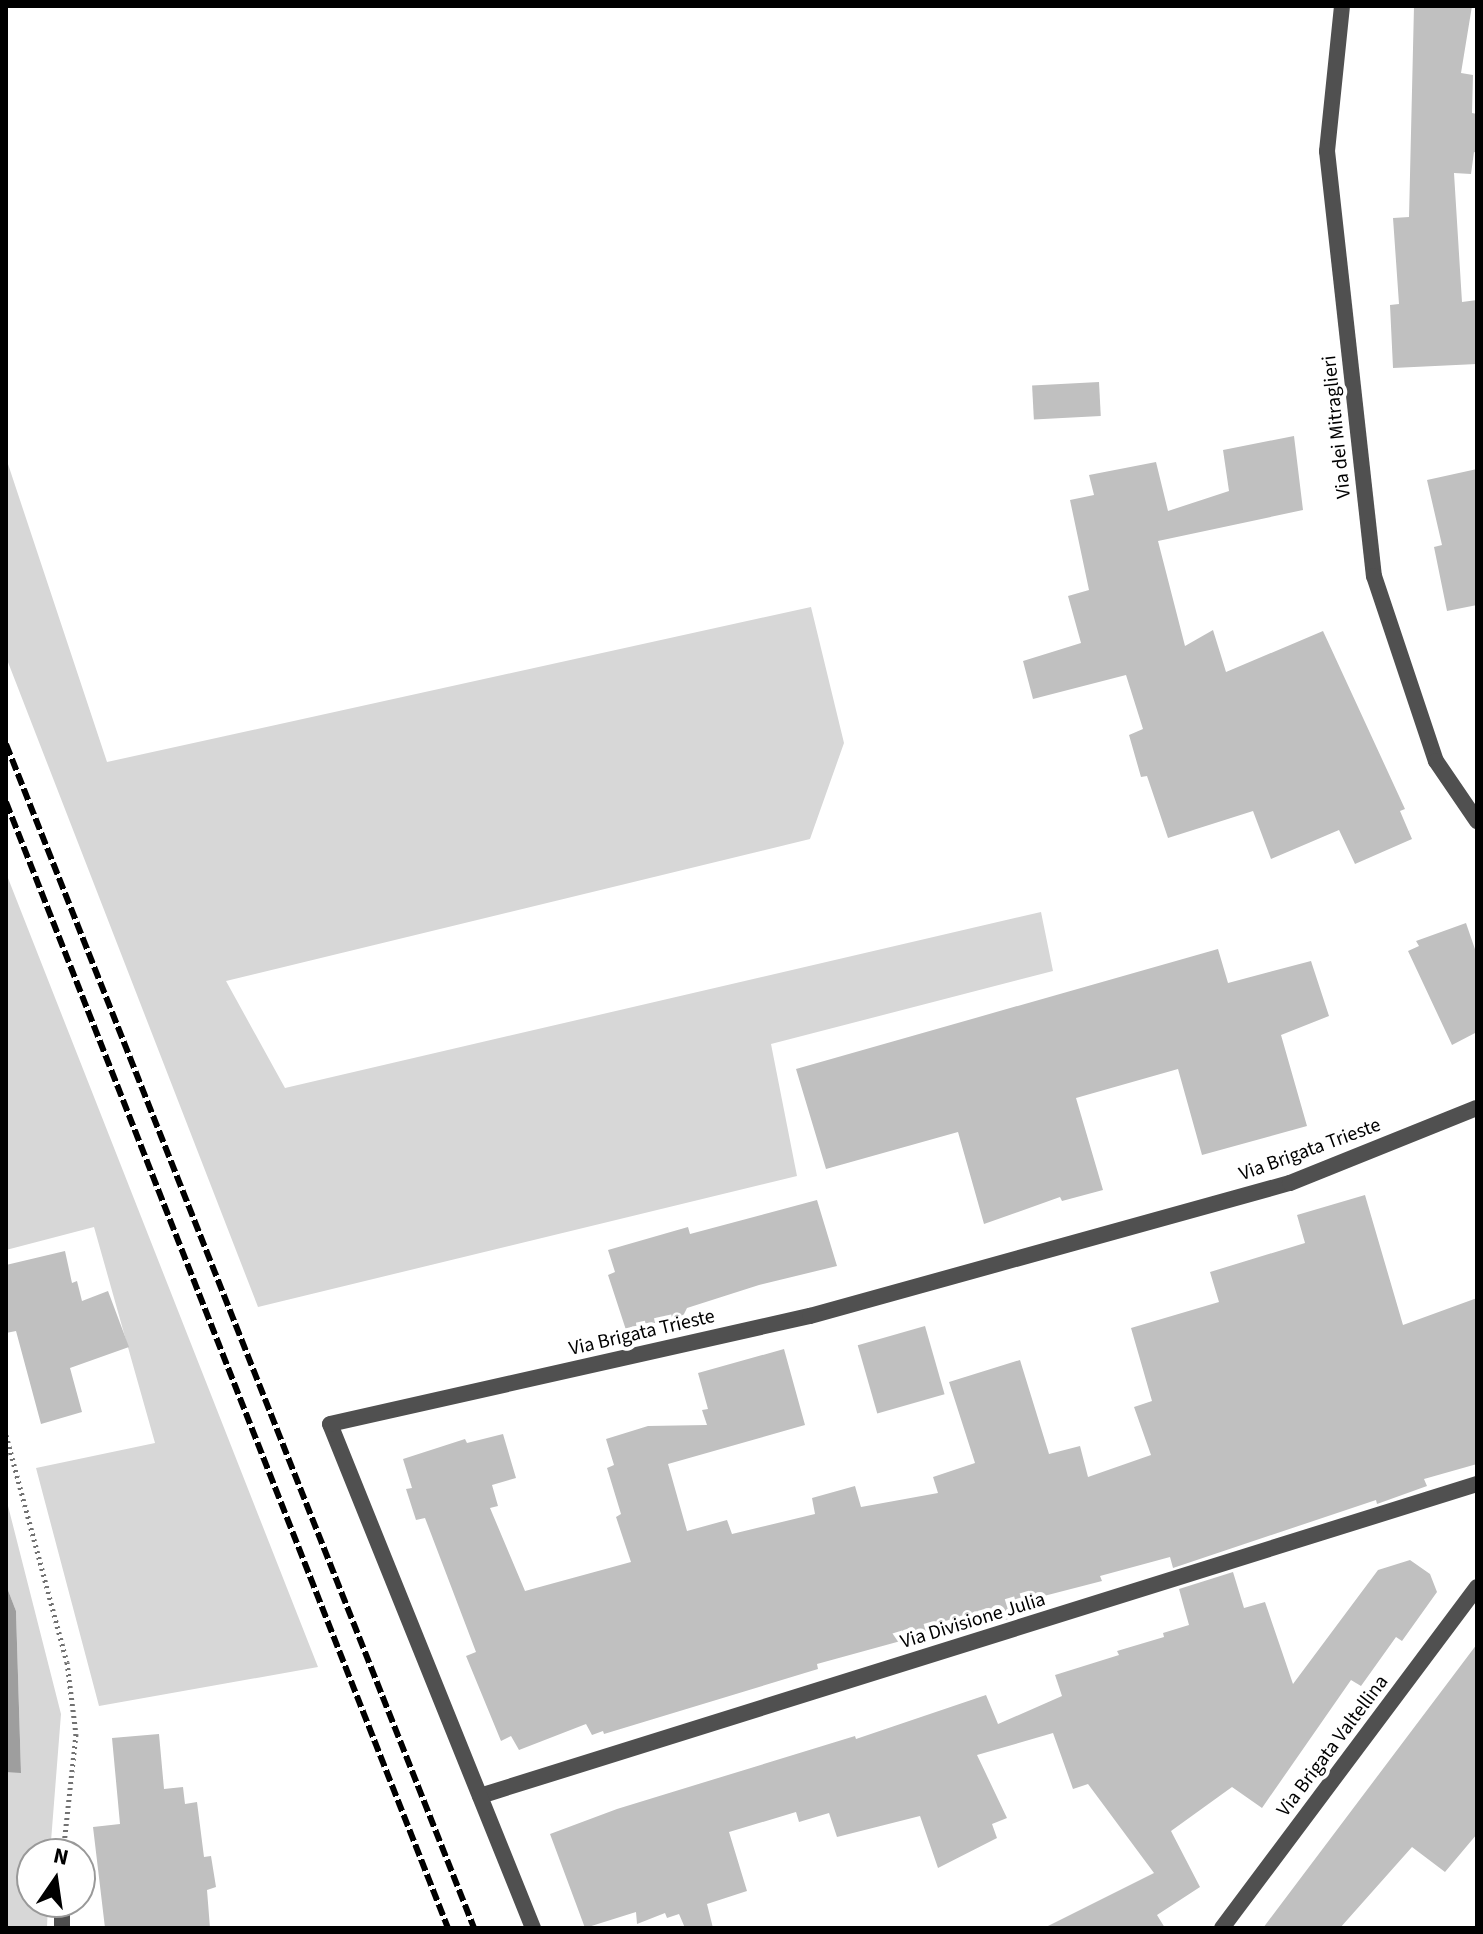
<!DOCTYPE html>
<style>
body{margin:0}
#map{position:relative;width:1483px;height:1934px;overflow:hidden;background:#fff;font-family:"Source Sans 3",sans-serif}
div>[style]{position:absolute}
.green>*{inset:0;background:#d7d7d7}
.water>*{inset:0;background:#9e9e9e}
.building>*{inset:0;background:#c0c0c0;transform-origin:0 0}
.path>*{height:5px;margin-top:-2.5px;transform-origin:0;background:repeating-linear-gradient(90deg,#727272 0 2px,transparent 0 6px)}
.street>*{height:16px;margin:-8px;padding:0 8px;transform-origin:8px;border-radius:8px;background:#505050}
.rail>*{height:6px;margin-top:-3px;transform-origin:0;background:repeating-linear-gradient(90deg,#000 0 12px,transparent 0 16px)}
span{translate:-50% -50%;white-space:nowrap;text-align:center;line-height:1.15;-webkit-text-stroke:8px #fff;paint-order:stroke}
.street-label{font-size:20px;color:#000}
.frame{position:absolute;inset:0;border:8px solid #000;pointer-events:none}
.north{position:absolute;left:16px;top:1838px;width:80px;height:80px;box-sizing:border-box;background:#fff;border:2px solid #999;border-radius:50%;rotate:13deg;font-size:22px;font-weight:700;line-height:32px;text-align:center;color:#000}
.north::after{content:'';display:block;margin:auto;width:28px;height:36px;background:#000;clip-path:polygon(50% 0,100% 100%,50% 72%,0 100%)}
</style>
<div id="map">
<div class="green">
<i style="clip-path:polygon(6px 458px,107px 762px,811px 607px,844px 743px,810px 839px,226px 981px,285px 1088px,1041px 912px,1053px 971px,771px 1044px,797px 1176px,258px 1307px,6px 657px)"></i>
<i style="clip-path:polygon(6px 873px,318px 1667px,99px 1706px,36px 1468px,155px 1443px,94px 1227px,6px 1250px)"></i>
<i style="clip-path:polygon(6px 1498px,61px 1714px,50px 1854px,32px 1854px,32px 1902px,48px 1902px,47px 1928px,6px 1928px,6px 1772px,21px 1772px,16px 1611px,6px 1585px)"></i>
</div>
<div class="water">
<i style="clip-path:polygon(6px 1585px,16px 1611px,21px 1773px,6px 1772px)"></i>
</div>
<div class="building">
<i style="clip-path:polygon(1414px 6px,1472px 6px,1461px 73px,1473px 75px,1472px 113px,1477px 114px,1477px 153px,1474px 152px,1471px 174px,1454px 173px,1462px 302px,1477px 300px,1477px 364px,1393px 368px,1390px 305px,1399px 304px,1393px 218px,1409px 217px)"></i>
<i style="left:1099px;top:382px;width:34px;height:67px;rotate:87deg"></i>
<i style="clip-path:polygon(1294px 436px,1303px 510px,1158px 541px,1185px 646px,1213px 630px,1226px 672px,1323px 631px,1405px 809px,1400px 811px,1412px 839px,1355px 864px,1339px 830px,1271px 859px,1253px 811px,1168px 838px,1147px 776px,1141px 777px,1129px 735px,1143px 729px,1126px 675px,1033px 699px,1023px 661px,1081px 643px,1068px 596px,1089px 590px,1070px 500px,1094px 495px,1089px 475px,1156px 462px,1168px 511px,1229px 491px,1223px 450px)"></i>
<i style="clip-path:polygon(1477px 469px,1477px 605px,1447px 611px,1434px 547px,1442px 545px,1427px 480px)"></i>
<i style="clip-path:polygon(1466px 923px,1477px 955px,1477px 1032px,1452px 1045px,1408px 951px,1419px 946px,1416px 941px)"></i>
<i style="clip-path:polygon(1218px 949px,1228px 983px,1311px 961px,1329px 1016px,1281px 1035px,1307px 1126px,1202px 1155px,1178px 1069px,1076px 1098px,1103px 1190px,1062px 1201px,1060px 1197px,984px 1224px,958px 1132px,826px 1169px,796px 1069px)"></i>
<i style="clip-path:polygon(1365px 1195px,1403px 1325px,1477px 1298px,1477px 1464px,1424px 1479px,1427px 1486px,1377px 1504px,1376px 1500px,1173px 1568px,1170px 1557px,1100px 1576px,1102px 1581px,1040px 1597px,1044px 1607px,990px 1625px,988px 1617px,817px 1664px,818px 1669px,604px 1734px,603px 1731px,592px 1735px,586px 1724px,519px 1750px,511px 1736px,501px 1741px,466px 1656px,476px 1652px,425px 1518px,416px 1520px,406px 1489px,412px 1488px,403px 1459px,465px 1439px,467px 1443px,503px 1434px,516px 1478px,492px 1485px,498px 1506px,490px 1508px,525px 1591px,631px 1562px,616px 1517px,621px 1514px,607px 1468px,614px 1465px,606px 1439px,648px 1426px,707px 1425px,702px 1410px,708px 1409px,698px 1373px,784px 1349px,805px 1425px,668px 1464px,687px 1531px,727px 1520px,732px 1534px,815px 1514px,812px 1498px,855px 1486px,861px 1507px,938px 1493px,933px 1477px,975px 1463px,949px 1382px,1020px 1360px,1049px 1454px,1080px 1446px,1088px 1477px,1151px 1455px,1134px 1407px,1152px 1401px,1131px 1328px,1219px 1302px,1210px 1272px,1305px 1243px,1297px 1215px)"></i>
<i style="clip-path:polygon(817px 1200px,837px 1266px,759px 1285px,687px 1308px,683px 1316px,626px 1330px,608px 1275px,615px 1272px,608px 1250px,688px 1227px,690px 1234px)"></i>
<i style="clip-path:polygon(65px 1251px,72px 1283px,77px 1281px,82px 1301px,108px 1291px,129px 1347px,70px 1368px,82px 1412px,41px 1424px,16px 1331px,6px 1333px,6px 1265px)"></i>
<i style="left:925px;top:1326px;width:71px;height:70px;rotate:74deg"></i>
<i style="clip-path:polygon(1410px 1560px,1430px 1574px,1437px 1592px,1402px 1641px,1396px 1637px,1361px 1686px,1351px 1680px,1262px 1808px,1232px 1787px,1171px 1831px,1200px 1887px,1157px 1915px,1165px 1928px,1044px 1928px,1154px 1873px,1088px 1784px,1073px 1789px,1053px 1733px,977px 1755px,1007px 1818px,992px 1824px,997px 1838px,938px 1868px,920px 1816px,837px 1837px,829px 1813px,799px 1822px,796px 1812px,729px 1832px,747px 1891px,707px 1904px,713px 1928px,685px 1928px,679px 1914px,667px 1918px,665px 1913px,637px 1924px,636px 1912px,585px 1928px,550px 1834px,617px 1809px,855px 1736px,856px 1739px,986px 1695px,998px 1724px,1062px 1696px,1055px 1675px,1119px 1655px,1117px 1651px,1164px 1637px,1163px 1633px,1189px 1625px,1179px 1589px,1233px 1572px,1244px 1608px,1265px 1602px,1293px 1684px,1378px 1570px)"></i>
<i style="clip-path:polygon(1477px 1644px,1477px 1834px,1445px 1872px,1412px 1847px,1340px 1928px,1263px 1928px)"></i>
<i style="clip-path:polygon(159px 1734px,164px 1789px,183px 1787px,185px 1804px,197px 1802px,204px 1857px,211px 1856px,216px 1887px,207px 1890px,210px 1928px,105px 1928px,93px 1827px,120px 1824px,112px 1738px)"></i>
</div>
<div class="path">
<i style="left:6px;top:1435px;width:235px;rotate:75deg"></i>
<i style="left:67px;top:1662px;width:73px;rotate:82.9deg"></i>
<i style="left:76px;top:1734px;width:121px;rotate:96.2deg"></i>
</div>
<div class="street">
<i style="left:1342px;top:6px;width:146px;rotate:95.9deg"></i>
<i style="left:1327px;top:151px;width:428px;rotate:83.7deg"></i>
<i style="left:1374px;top:576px;width:195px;rotate:71.5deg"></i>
<i style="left:1436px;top:761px;width:73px;rotate:55.7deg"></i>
<i style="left:480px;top:1796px;width:1045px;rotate:-17.38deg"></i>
<i style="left:62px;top:1928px;width:26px;rotate:-90deg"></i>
<i style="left:533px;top:1928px;width:543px;rotate:-111.94deg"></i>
<i style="left:330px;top:1424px;width:492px;rotate:-12.7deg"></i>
<i style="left:810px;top:1316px;width:498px;rotate:-15.5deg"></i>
<i style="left:1290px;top:1183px;width:201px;rotate:-21.9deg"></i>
<i style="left:1222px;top:1928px;width:426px;rotate:-53.2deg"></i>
</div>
<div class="rail">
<i style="left:6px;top:744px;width:1273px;rotate:68.43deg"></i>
<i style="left:6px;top:802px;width:1210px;rotate:68.57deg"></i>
</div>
<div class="street-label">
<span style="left:1337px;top:427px;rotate:-96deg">Via dei Mitraglieri</span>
<span style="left:1310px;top:1150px;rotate:-20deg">Via Brigata Trieste</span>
<span style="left:642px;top:1333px;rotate:-13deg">Via Brigata Trieste</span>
<span style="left:973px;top:1621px;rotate:-17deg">Via Divisione Julia</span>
<span style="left:1333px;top:1746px;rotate:-53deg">Via Brigata Valtellina</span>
</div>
<div class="frame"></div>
<div class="north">N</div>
</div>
